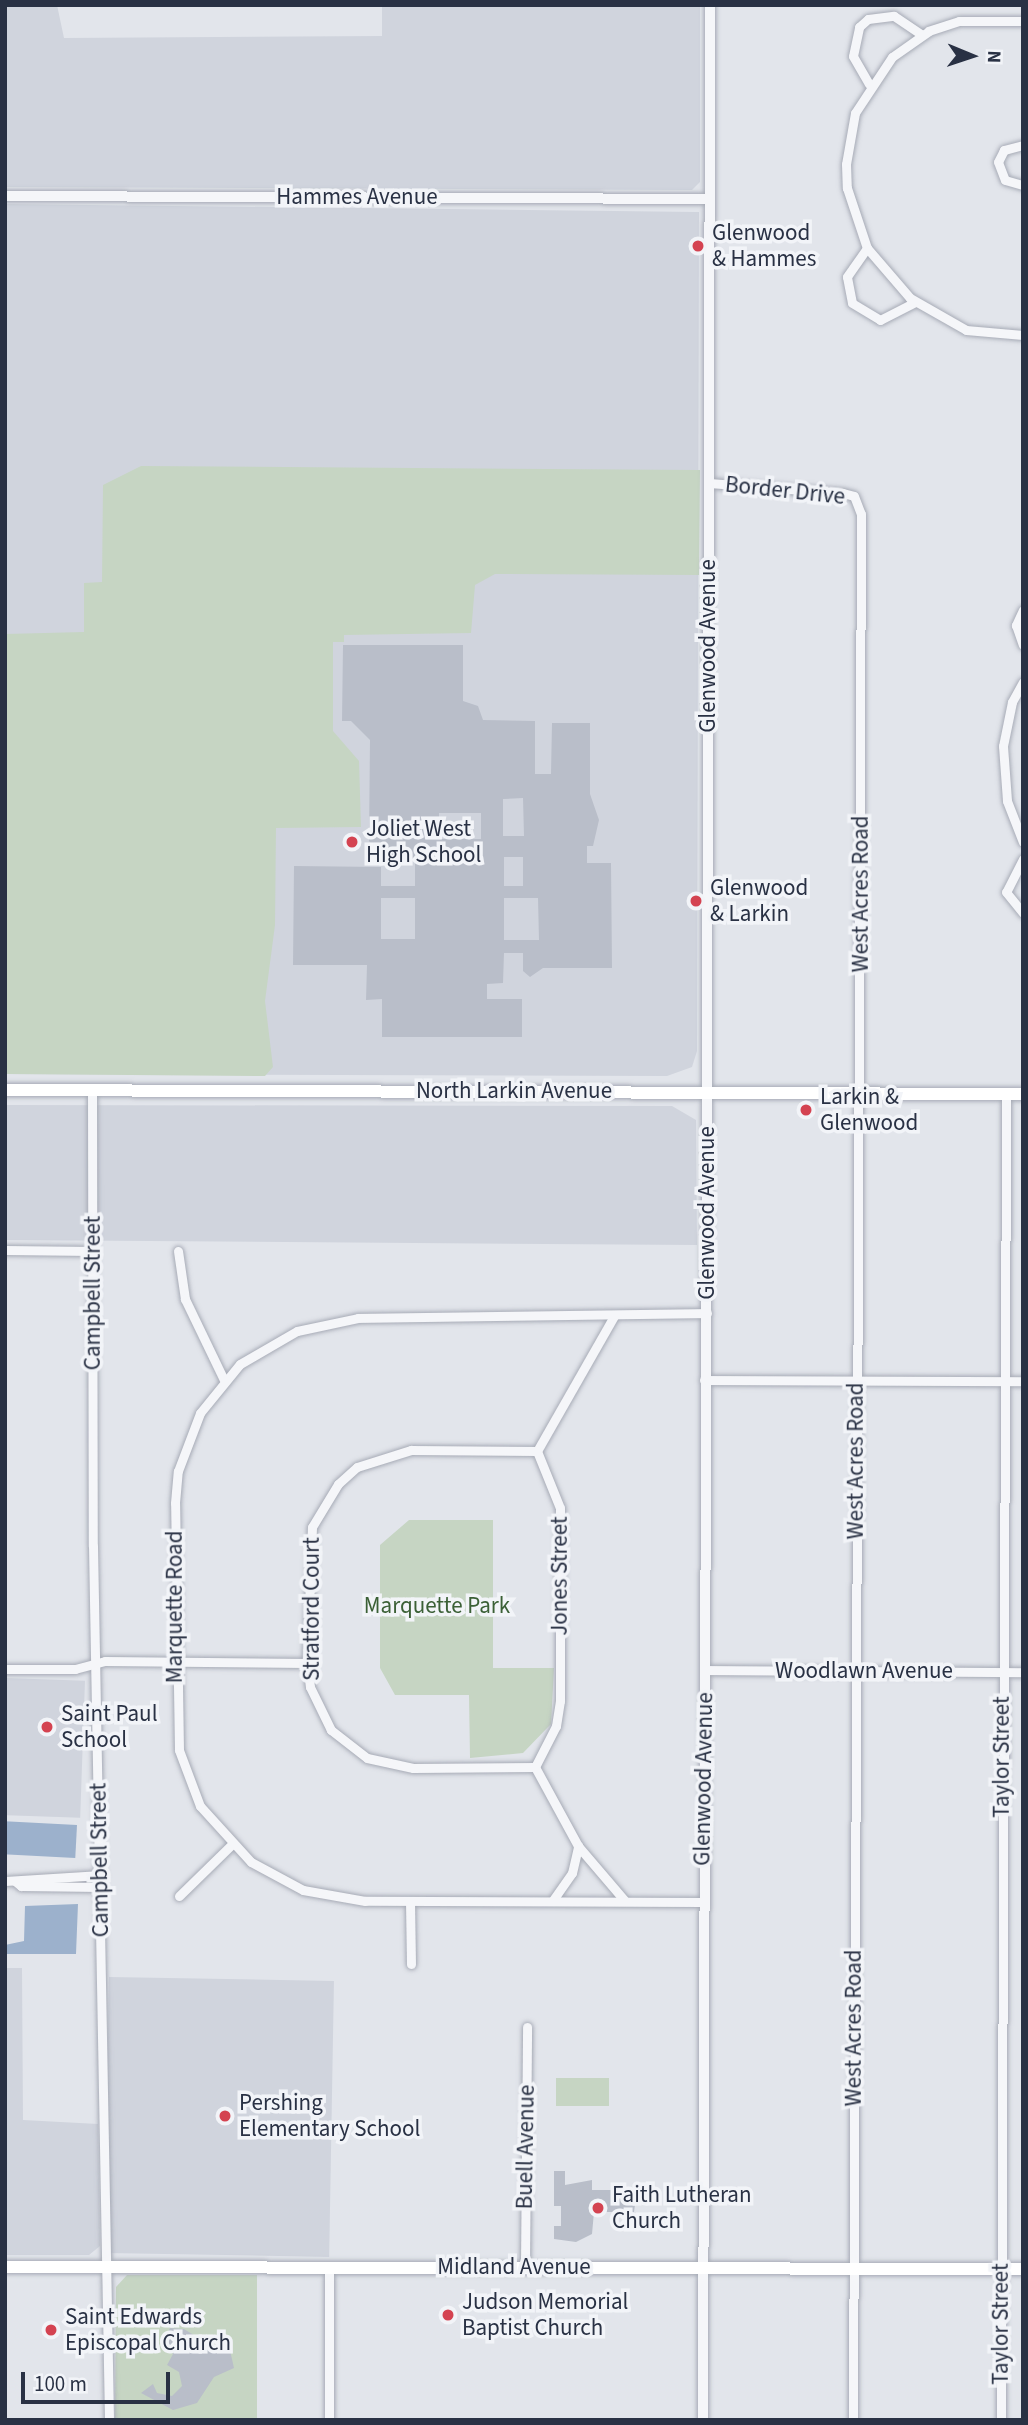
<!DOCTYPE html>
<style>
body{margin:0}
#map{position:relative;width:1028px;height:2425px;overflow:hidden;background:#e2e5eb;font-family:"Source Sans 3",sans-serif}
div>[style]{position:absolute}
.built>*{inset:0;background:#d0d4dd;transform-origin:0 0}
.green>*{inset:0;background:#c6d5c3;transform-origin:0 0}
.water>*{inset:0;background:#9cb1cc;transform-origin:0 0}
.building>*{inset:0;background:#b9bec9}
.roads{filter:drop-shadow(0 0 2px #a7abb6) drop-shadow(0 0 2px #a7abb6)}
.minor>*{height:9px;margin:-4.5px;padding:0 4.5px;transform-origin:4.5px;border-radius:4.5px;background:#f5f6f9}
.tertiary>*{height:10px;margin:-5px;padding:0 5px;transform-origin:5px;border-radius:5px;background:#f5f6f9}
.secondary>*{height:12px;margin:-6px;padding:0 6px;transform-origin:6px;border-radius:6px;background:#fff}
.dots>*{width:19px;height:19px;translate:-50% -50%;box-sizing:border-box;border:4px solid #f2f4f8;border-radius:50%}
span{translate:-50% -50%;white-space:nowrap;text-align:center;line-height:1.15;-webkit-text-stroke:7px #f2f4f8;paint-order:stroke}
.street-label{font-size:23px;color:#293144}
.poi-label{font-size:23px;color:#293144}
.left{translate:0 -50%;text-align:left}
.park-label{font-size:23px;color:#3b6036}
.frame{position:absolute;inset:0;border:7px solid #293144;pointer-events:none}
.north{position:absolute;left:937px;top:21px;width:70px;height:70px;-webkit-text-stroke:5px #f2f4f8;paint-order:stroke;rotate:92deg;font-size:19px;font-weight:700;line-height:28px;text-align:center;color:#293144}
.north::after{content:'';display:block;margin:auto;width:24px;height:32px;background:#293144;clip-path:polygon(50% 0,100% 100%,50% 72%,0 100%)}
.scale{position:absolute;left:21px;top:2372px;width:149px;height:32px;box-sizing:border-box;border:4px solid #293144;border-top:0;padding-left:9px;font-size:21px;line-height:24px;white-space:nowrap;color:#293144;-webkit-text-stroke:5px #f2f4f8;paint-order:stroke}
</style>
<div id="map">
<div class="built">
<i style="clip-path:polygon(5px 5px,57px 5px,64px 38px,382px 36px,382px 5px,700px 5px,700px 182px,692px 190px,5px 187px)"></i>
<i style="clip-path:polygon(5px 204px,699px 212px,697px 1051px,692px 1067px,667px 1076px,5px 1074px)"></i>
<i style="clip-path:polygon(5px 1105px,672px 1106px,696px 1120px,697px 1245px,5px 1240px)"></i>
<i style="left:5px;top:1678px;width:80px;height:137px;rotate:2deg"></i>
<i style="clip-path:polygon(5px 1968px,22px 1968px,23px 2120px,98px 2124px,100px 2246px,89px 2255px,5px 2255px)"></i>
<i style="left:109px;top:1977px;width:225px;height:276px;rotate:1deg"></i>
</div>
<div class="green">
<i style="clip-path:polygon(141px 466px,700px 470px,699px 575px,495px 574px,475px 585px,471px 633px,344px 635px,344px 642px,333px 642px,333px 731px,359px 761px,361px 827px,276px 828px,275px 925px,265px 1001px,273px 1067px,265px 1076px,5px 1074px,5px 634px,84px 632px,84px 583px,102px 582px,103px 485px)"></i>
<i style="clip-path:polygon(409px 1520px,493px 1520px,493px 1668px,554px 1668px,551px 1724px,523px 1753px,470px 1758px,469px 1695px,395px 1695px,380px 1668px,380px 1545px)"></i>
<i style="left:556px;top:2078px;width:53px;height:28px"></i>
<i style="clip-path:polygon(127px 2275px,257px 2275px,257px 2420px,115px 2420px,116px 2287px)"></i>
</div>
<div class="water">
<i style="left:77px;top:1825px;width:33px;height:72px;rotate:93deg"></i>
<i style="clip-path:polygon(78px 1904px,76px 1954px,5px 1954px,5px 1945px,24px 1941px,25px 1906px)"></i>
</div>
<div class="building">
<i style="clip-path:polygon(evenodd,343px 645px,463px 645px,463px 701px,478px 706px,483px 720px,535px 721px,535px 774px,551px 774px,552px 723px,590px 723px,590px 794px,599px 820px,593px 846px,587px 846px,587px 863px,611px 863px,612px 968px,543px 968px,530px 977px,523px 971px,523px 953px,504px 953px,503px 983px,487px 984px,487px 999px,522px 999px,522px 1037px,382px 1037px,382px 999px,366px 1000px,367px 965px,293px 965px,294px 866px,381px 867px,381px 886px,415px 886px,415px 859px,384px 859px,383px 848px,374px 848px,369px 841px,370px 740px,351px 721px,342px 721px,343px 645px,523px 798px,524px 836px,503px 836px,503px 799px,523px 798px,343px 645px,439px 813px,481px 813px,481px 839px,439px 839px,439px 813px,343px 645px,504px 857px,523px 857px,523px 886px,504px 886px,504px 857px,343px 645px,381px 898px,415px 898px,415px 939px,381px 939px,381px 898px,343px 645px,504px 898px,538px 898px,539px 940px,504px 940px,504px 898px)"></i>
<i style="clip-path:polygon(554px 2171px,565px 2171px,565px 2185px,592px 2180px,592px 2190px,637px 2190px,634px 2212px,594px 2212px,592px 2234px,576px 2242px,554px 2239px,554px 2226px,561px 2226px,561px 2206px,554px 2206px)"></i>
<i style="clip-path:polygon(170px 2328px,184px 2329px,213px 2347px,227px 2337px,234px 2368px,214px 2377px,197px 2403px,173px 2410px,141px 2393px,153px 2384px,157px 2393px,172px 2396px,182px 2386px,179px 2372px,167px 2365px,173px 2354px,164px 2342px)"></i>
</div>
<div class="roads">
<div class="minor">
<i style="left:1023px;top:21px;width:64px;rotate:180deg"></i>
<i style="left:959px;top:21px;width:32px;rotate:162deg"></i>
<i style="left:929px;top:31px;width:45px;rotate:144.9deg"></i>
<i style="left:892px;top:57px;width:67px;rotate:123.5deg"></i>
<i style="left:855px;top:113px;width:52px;rotate:100deg"></i>
<i style="left:846px;top:164px;width:24px;rotate:88deg"></i>
<i style="left:847px;top:188px;width:63px;rotate:71.6deg"></i>
<i style="left:867px;top:248px;width:66px;rotate:49.3deg"></i>
<i style="left:910px;top:298px;width:64px;rotate:29.7deg"></i>
<i style="left:966px;top:330px;width:57px;rotate:5deg"></i>
<i style="left:869px;top:84px;width:32px;rotate:-120deg"></i>
<i style="left:853px;top:56px;width:30px;rotate:-78deg"></i>
<i style="left:859px;top:27px;width:12px;rotate:-42deg"></i>
<i style="left:868px;top:19px;width:26px;rotate:-7deg"></i>
<i style="left:894px;top:16px;width:34px;rotate:34deg"></i>
<i style="left:1023px;top:145px;width:20px;rotate:165deg"></i>
<i style="left:1004px;top:150px;width:13px;rotate:117deg"></i>
<i style="left:998px;top:162px;width:19px;rotate:69deg"></i>
<i style="left:1005px;top:180px;width:19px;rotate:16deg"></i>
<i style="left:867px;top:248px;width:35px;rotate:125deg"></i>
<i style="left:847px;top:277px;width:26px;rotate:79deg"></i>
<i style="left:852px;top:303px;width:33px;rotate:31deg"></i>
<i style="left:880px;top:320px;width:39px;rotate:-27deg"></i>
<i style="left:709px;top:483px;width:134px;rotate:4.3deg"></i>
<i style="left:843px;top:493px;width:11px;rotate:15deg"></i>
<i style="left:854px;top:496px;width:19px;rotate:69deg"></i>
<i style="left:861px;top:514px;width:1906px;rotate:90.24deg"></i>
<i style="left:1023px;top:610px;width:17px;rotate:115deg"></i>
<i style="left:1016px;top:625px;width:21px;rotate:71deg"></i>
<i style="left:1023px;top:682px;width:23px;rotate:119deg"></i>
<i style="left:1012px;top:702px;width:45px;rotate:101.6deg"></i>
<i style="left:1003px;top:746px;width:55px;rotate:85.8deg"></i>
<i style="left:1007px;top:801px;width:44px;rotate:68.7deg"></i>
<i style="left:1023px;top:859px;width:37px;rotate:117deg"></i>
<i style="left:1006px;top:892px;width:27px;rotate:51deg"></i>
<i style="left:92px;top:1090px;width:456px;rotate:89.9deg"></i>
<i style="left:93px;top:1546px;width:874px;rotate:88.95deg"></i>
<i style="left:5px;top:1250px;width:88px;rotate:0.7deg"></i>
<i style="left:178px;top:1251px;width:49px;rotate:81.7deg"></i>
<i style="left:185px;top:1299px;width:90px;rotate:64.3deg"></i>
<i style="left:704px;top:1380px;width:319px;rotate:0.2deg"></i>
<i style="left:537px;top:1451px;width:155px;rotate:-60.3deg"></i>
<i style="left:5px;top:1669px;width:70px"></i>
<i style="left:75px;top:1669px;width:31px;rotate:-15deg"></i>
<i style="left:105px;top:1661px;width:202px;rotate:0.6deg"></i>
<i style="left:705px;top:1670px;width:318px;rotate:0.4deg"></i>
<i style="left:535px;top:1767px;width:122px;rotate:179.5deg"></i>
<i style="left:413px;top:1768px;width:47px;rotate:-167.7deg"></i>
<i style="left:367px;top:1758px;width:46px;rotate:-142.1deg"></i>
<i style="left:331px;top:1730px;width:48px;rotate:-116deg"></i>
<i style="left:310px;top:1687px;width:24px;rotate:-97deg"></i>
<i style="left:307px;top:1663px;width:136px;rotate:-87.9deg"></i>
<i style="left:312px;top:1527px;width:50px;rotate:-58.8deg"></i>
<i style="left:338px;top:1484px;width:25px;rotate:-42deg"></i>
<i style="left:357px;top:1467px;width:57px;rotate:-17.5deg"></i>
<i style="left:411px;top:1450px;width:126px;rotate:0.5deg"></i>
<i style="left:535px;top:1767px;width:46px;rotate:-62.9deg"></i>
<i style="left:556px;top:1726px;width:25px;rotate:-81deg"></i>
<i style="left:560px;top:1701px;width:193px;rotate:-90deg"></i>
<i style="left:560px;top:1508px;width:61px;rotate:-112deg"></i>
<i style="left:535px;top:1767px;width:90px;rotate:61.4deg"></i>
<i style="left:578px;top:1846px;width:72px;rotate:49.5deg"></i>
<i style="left:5px;top:1881px;width:96px;rotate:-3.6deg"></i>
<i style="left:15px;top:1881px;width:8px;rotate:40deg"></i>
<i style="left:21px;top:1886px;width:80px;rotate:0.7deg"></i>
<i style="left:179px;top:1896px;width:73px;rotate:-44.4deg"></i>
<i style="left:553px;top:1900px;width:33px;rotate:-55deg"></i>
<i style="left:572px;top:1873px;width:28px;rotate:-77deg"></i>
<i style="left:410px;top:1901px;width:63px;rotate:89.1deg"></i>
<i style="left:703px;top:1902px;width:338px;rotate:-179.8deg"></i>
<i style="left:365px;top:1901px;width:63px;rotate:-169.9deg"></i>
<i style="left:303px;top:1890px;width:59px;rotate:-151.7deg"></i>
<i style="left:251px;top:1862px;width:76px;rotate:-132.3deg"></i>
<i style="left:200px;top:1806px;width:60px;rotate:-110.6deg"></i>
<i style="left:179px;top:1750px;width:247px;rotate:-90.9deg"></i>
<i style="left:175px;top:1503px;width:32px;rotate:-85deg"></i>
<i style="left:178px;top:1471px;width:62px;rotate:-69.2deg"></i>
<i style="left:200px;top:1413px;width:63px;rotate:-50.8deg"></i>
<i style="left:240px;top:1364px;width:66px;rotate:-30.1deg"></i>
<i style="left:297px;top:1331px;width:62px;rotate:-12deg"></i>
<i style="left:358px;top:1318px;width:349px;rotate:-0.8deg"></i>
<i style="left:329px;top:2266px;width:154px;rotate:90deg"></i>
<i style="left:525px;top:2267px;width:240px;rotate:-89.5deg"></i>
<i style="left:1001px;top:2420px;width:1326px;rotate:-89.78deg"></i>
</div>
<div class="tertiary">
<i style="left:5px;top:196px;width:704px;rotate:0.24deg"></i>
<i style="left:703px;top:2420px;width:2415px;rotate:-89.83deg"></i>
</div>
<div class="secondary">
<i style="left:5px;top:1090px;width:1018px;rotate:0.23deg"></i>
<i style="left:5px;top:2267px;width:1018px;rotate:0.11deg"></i>
</div>
</div>
<div class="dots">
<i style="left:698px;top:246px;background:#d44351"></i>
<i style="left:352px;top:842px;background:#d44351"></i>
<i style="left:696px;top:901px;background:#d44351"></i>
<i style="left:806px;top:1110px;background:#d44351"></i>
<i style="left:47px;top:1727px;background:#d44351"></i>
<i style="left:225px;top:2116px;background:#d44351"></i>
<i style="left:598px;top:2208px;background:#d44351"></i>
<i style="left:448px;top:2315px;background:#d44351"></i>
<i style="left:51px;top:2330px;background:#d44351"></i>
</div>
<div class="street-label">
<span style="left:357px;top:197px">Hammes Avenue</span>
<span style="left:785px;top:491px;rotate:6deg">Border Drive</span>
<span style="left:708px;top:646px;rotate:-90deg">Glenwood Avenue</span>
<span style="left:861px;top:894px;rotate:-90deg">West Acres Road</span>
<span style="left:514px;top:1091px">North Larkin Avenue</span>
<span style="left:707px;top:1213px;rotate:-90deg">Glenwood Avenue</span>
<span style="left:93px;top:1293px;rotate:-90deg">Campbell Street</span>
<span style="left:856px;top:1461px;rotate:-90deg">West Acres Road</span>
<span style="left:560px;top:1576px;rotate:-90deg">Jones Street</span>
<span style="left:175px;top:1607px;rotate:-90deg">Marquette Road</span>
<span style="left:312px;top:1609px;rotate:-90deg">Stratford Court</span>
<span style="left:864px;top:1671px">Woodlawn Avenue</span>
<span style="left:1002px;top:1757px;rotate:-90deg">Taylor Street</span>
<span style="left:704px;top:1779px;rotate:-89deg">Glenwood Avenue</span>
<span style="left:100px;top:1860px;rotate:-91deg">Campbell Street</span>
<span style="left:854px;top:2028px;rotate:-90deg">West Acres Road</span>
<span style="left:526px;top:2147px;rotate:-89deg">Buell Avenue</span>
<span style="left:514px;top:2267px">Midland Avenue</span>
<span style="left:1001px;top:2324px;rotate:-90deg">Taylor Street</span>
</div>
<div class="poi-label">
<span class="left" style="left:712px;top:246px">Glenwood<br>&amp; Hammes</span>
<span class="left" style="left:366px;top:842px">Joliet West<br>High School</span>
<span class="left" style="left:710px;top:901px">Glenwood<br>&amp; Larkin</span>
<span class="left" style="left:820px;top:1110px">Larkin &amp;<br>Glenwood</span>
<span class="left" style="left:61px;top:1727px">Saint Paul<br>School</span>
<span class="left" style="left:239px;top:2116px">Pershing<br>Elementary School</span>
<span class="left" style="left:612px;top:2208px">Faith Lutheran<br>Church</span>
<span class="left" style="left:462px;top:2315px">Judson Memorial<br>Baptist Church</span>
<span class="left" style="left:65px;top:2330px">Saint Edwards<br>Episcopal Church</span>
</div>
<div class="park-label">
<span style="left:437px;top:1606px">Marquette Park</span>
</div>
<div class="frame"></div>
<div class="north">N</div>
<div class="scale">100 m</div>
</div>
